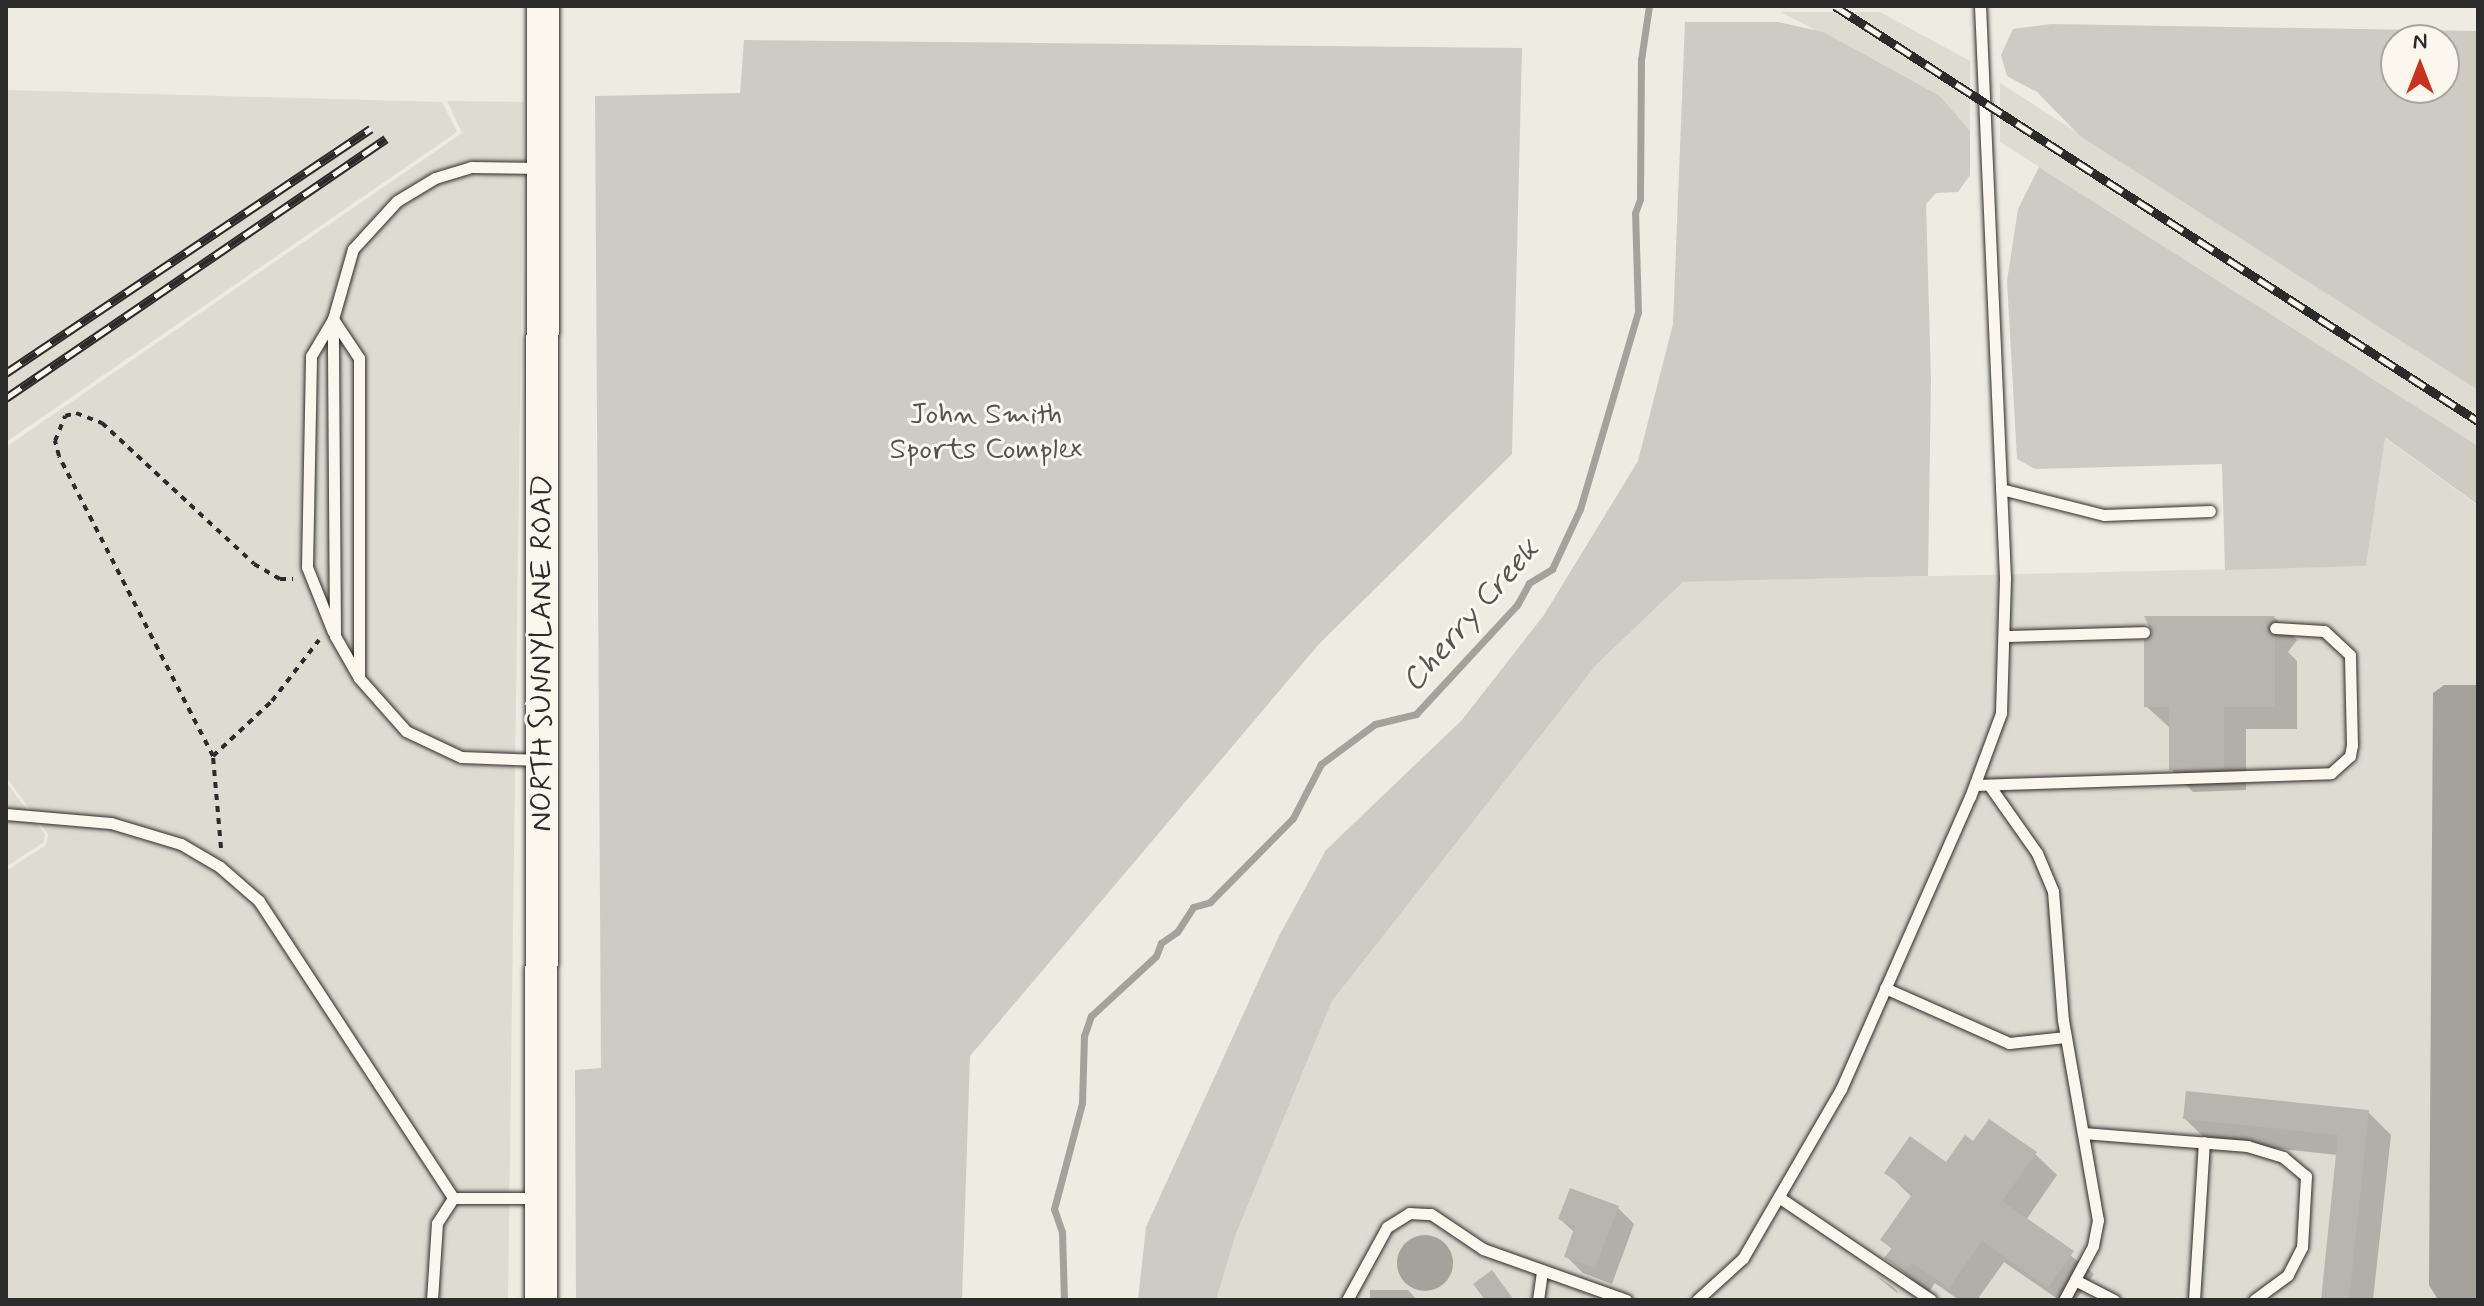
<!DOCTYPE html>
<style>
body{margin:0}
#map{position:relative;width:2484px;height:1306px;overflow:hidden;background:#eeebe0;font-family:Mynerve,sans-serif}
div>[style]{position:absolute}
.built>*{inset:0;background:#dedbd1}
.green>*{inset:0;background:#cecbc2}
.water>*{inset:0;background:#a4a29a}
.round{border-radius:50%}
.shadow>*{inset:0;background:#0003}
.stream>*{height:7px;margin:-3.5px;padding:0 3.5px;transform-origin:3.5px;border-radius:3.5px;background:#a4a29a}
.building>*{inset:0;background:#b8b5ae}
.path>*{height:4px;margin-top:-2px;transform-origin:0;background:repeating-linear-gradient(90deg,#2b2b2b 0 6px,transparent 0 12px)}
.roads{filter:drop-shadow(0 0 2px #2b2b2b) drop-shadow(0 0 2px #2b2b2b)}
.lane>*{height:11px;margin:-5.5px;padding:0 5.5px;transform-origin:5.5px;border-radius:5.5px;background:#fbf7ec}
.secondary>*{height:32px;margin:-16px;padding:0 16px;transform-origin:16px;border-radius:16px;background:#fbf7ec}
.rail>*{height:9px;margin-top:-4.5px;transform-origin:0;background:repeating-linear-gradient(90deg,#fbf7ec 0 18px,#2b2b2b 0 36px);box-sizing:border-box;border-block:2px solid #2b2b2b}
span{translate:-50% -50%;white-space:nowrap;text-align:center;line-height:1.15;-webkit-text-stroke:6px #fbf7ec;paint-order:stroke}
.park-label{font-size:30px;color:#545351}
.street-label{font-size:30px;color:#2b2b2b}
.water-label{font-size:32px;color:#555552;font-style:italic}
.frame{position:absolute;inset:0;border:8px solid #2b2b2b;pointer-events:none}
.north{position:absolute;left:2380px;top:24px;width:80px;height:80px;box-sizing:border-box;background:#fbf7ec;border:2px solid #a8a59f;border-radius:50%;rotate:0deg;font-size:22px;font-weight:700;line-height:32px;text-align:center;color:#2b2b2b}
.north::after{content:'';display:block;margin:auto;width:28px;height:36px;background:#c8321e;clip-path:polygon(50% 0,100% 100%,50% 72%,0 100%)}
</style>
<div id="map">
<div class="built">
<i style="clip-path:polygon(1781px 12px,1880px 12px,1970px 61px,1970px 131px,1940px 96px)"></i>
<i style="clip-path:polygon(2000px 83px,2478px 390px,2478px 446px,2000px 142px)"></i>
<i style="clip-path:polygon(6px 90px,442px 102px,457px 132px,6px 442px)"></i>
<i style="clip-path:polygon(447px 101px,524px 102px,508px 1300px,6px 1300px,6px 871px,46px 845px,48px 834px,6px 777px,6px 447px,462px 133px)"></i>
<i style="clip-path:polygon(2384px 437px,2478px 506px,2478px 1300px,1216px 1300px,1236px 1234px,1332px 1001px,1596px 665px,1683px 582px,2366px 566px)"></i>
<i style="clip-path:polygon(6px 782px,45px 834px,44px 842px,6px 867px)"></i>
</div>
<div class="green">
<i style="clip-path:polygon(1685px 22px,1778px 22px,1823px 32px,1940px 96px,1970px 131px,1970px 175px,1958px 192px,1936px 193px,1926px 204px,1931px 380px,1928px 576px,1683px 582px,1596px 665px,1332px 1001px,1236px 1234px,1216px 1300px,1138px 1300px,1146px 1227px,1279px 936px,1326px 850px,1462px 720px,1544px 615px,1638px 461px,1673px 324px)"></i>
<i style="clip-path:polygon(evenodd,2051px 24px,2478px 31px,2478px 390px,2080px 136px,2037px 92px,2007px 76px,2001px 55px,2013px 29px,2051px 24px,2444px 40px,2444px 88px,2396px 88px,2396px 40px,2444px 40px)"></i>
<i style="clip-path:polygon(744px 40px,1522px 48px,1512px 454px,1319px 644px,970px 1056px,962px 1300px,576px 1300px,575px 1070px,601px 1068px,595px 96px,740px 93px)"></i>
<i style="clip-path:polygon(2039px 167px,2478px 446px,2478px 505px,2385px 437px,2366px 566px,2225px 570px,2222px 464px,2035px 469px,2017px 459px,2007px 281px,2018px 209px)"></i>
</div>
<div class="water">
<i style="clip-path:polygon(2444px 685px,2478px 685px,2478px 1300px,2438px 1300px,2429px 1285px,2433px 693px)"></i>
<i class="round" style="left:1397px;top:1235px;width:56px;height:56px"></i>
</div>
<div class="shadow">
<i style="clip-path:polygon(2148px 618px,2275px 618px,2297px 640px,2288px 652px,2297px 661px,2297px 729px,2246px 729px,2246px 790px,2193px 792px,2171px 769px,2171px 729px,2146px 706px,2155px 633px)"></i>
<i style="clip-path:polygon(2368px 1112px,2391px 1135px,2373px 1300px,2323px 1300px,2338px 1155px,2208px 1141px,2185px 1119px)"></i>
<i style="clip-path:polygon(1974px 1144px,2035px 1154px,2057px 1175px,2026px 1220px,2094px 1274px,2076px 1300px,2059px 1300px,2004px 1262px,1977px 1300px,1959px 1300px,1935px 1283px,1928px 1293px,1887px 1258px,1893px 1250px,1882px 1240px,1912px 1197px,1887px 1173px,1947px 1165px)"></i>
<i style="clip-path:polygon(1617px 1207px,1634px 1224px,1612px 1284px,1583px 1273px,1566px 1256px,1575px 1233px,1560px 1219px)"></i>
<i style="clip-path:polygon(1874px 1274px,1893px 1287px,1898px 1292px,1897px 1293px)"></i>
<i style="clip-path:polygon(1370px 1290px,1408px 1290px,1417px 1300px,1370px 1300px)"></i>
</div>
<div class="stream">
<i style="left:1064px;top:1300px;width:68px;rotate:-91.7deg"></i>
<i style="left:1062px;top:1232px;width:24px;rotate:-109deg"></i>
<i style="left:1054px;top:1209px;width:110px;rotate:-75.2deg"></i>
<i style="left:1082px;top:1103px;width:67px;rotate:-88.3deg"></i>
<i style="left:1084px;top:1036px;width:21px;rotate:-71deg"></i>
<i style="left:1091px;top:1016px;width:88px;rotate:-42.7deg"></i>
<i style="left:1156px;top:956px;width:14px;rotate:-69deg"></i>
<i style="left:1161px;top:943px;width:19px;rotate:-35deg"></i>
<i style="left:1177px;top:932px;width:30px;rotate:-57deg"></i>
<i style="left:1193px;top:907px;width:18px;rotate:-16deg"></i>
<i style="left:1210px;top:902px;width:118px;rotate:-45.3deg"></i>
<i style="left:1293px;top:818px;width:61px;rotate:-62.6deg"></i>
<i style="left:1321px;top:764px;width:67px;rotate:-36.5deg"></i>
<i style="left:1375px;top:724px;width:42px;rotate:-13.7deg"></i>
<i style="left:1416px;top:714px;width:149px;rotate:-47.2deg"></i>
<i style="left:1517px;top:605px;width:25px;rotate:-61deg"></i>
<i style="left:1529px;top:583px;width:27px;rotate:-31deg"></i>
<i style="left:1552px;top:569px;width:66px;rotate:-65deg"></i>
<i style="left:1580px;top:509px;width:205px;rotate:-73.6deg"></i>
<i style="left:1638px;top:312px;width:99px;rotate:-91.7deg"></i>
<i style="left:1635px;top:213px;width:15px;rotate:-70deg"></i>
<i style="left:1640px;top:199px;width:139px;rotate:-89.6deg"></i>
<i style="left:1641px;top:60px;width:55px;rotate:-81.6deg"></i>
</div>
<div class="building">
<i style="clip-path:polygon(2144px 616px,2275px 616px,2267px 628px,2275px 637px,2275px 707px,2224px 707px,2224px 768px,2169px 770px,2169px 707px,2144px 707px,2144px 640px,2152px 633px)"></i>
<i style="clip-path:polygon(2186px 1091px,2369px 1110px,2349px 1300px,2321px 1300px,2338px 1135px,2183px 1119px)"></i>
<i style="clip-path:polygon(1989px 1119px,2037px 1152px,2002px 1201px,2074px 1251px,2048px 1288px,1982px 1241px,1949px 1288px,1912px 1263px,1905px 1272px,1884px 1258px,1892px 1248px,1880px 1240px,1913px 1193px,1884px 1173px,1910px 1136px,1946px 1162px,1965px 1135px,1973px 1141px)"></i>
<i style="clip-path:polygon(1570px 1188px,1619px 1206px,1595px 1268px,1564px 1257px,1575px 1226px,1558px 1219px)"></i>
<i style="clip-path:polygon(1492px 1270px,1514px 1300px,1485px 1300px,1473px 1284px)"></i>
</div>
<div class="path">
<i style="left:213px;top:756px;width:81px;rotate:-43deg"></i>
<i style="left:272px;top:701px;width:77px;rotate:-52.4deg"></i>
<i style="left:221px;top:848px;width:92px;rotate:-95deg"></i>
<i style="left:213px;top:756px;width:337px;rotate:-117.2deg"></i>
<i style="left:59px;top:456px;width:16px;rotate:-105deg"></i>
<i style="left:55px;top:441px;width:27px;rotate:-68deg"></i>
<i style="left:65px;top:416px;width:11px;rotate:-15deg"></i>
<i style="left:76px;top:413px;width:28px;rotate:21deg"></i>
<i style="left:102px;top:423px;width:207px;rotate:42.8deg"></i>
<i style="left:254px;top:564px;width:30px;rotate:30deg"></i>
<i style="left:280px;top:579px;width:13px"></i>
</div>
<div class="roads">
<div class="lane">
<i style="left:2001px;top:489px;width:106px;rotate:14.2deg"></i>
<i style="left:2104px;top:515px;width:106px;rotate:-2.2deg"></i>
<i style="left:333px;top:632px;width:70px;rotate:-111.8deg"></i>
<i style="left:307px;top:567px;width:211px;rotate:-88.9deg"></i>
<i style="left:311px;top:356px;width:43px;rotate:-59.3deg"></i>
<i style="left:333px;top:319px;width:47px;rotate:56.3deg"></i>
<i style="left:359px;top:358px;width:319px;rotate:90deg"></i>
<i style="left:2005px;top:636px;width:139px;rotate:-1.6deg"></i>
<i style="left:539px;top:760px;width:78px;rotate:-177.8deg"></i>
<i style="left:461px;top:757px;width:61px;rotate:-154.7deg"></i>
<i style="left:406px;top:731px;width:71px;rotate:-131.6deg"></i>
<i style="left:359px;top:678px;width:48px;rotate:-119.7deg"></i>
<i style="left:335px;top:636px;width:317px;rotate:-90.4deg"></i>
<i style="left:333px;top:319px;width:73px;rotate:-74.1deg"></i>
<i style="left:353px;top:249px;width:65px;rotate:-47.5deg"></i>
<i style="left:397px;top:201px;width:44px;rotate:-31.2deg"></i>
<i style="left:435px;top:178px;width:38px;rotate:-17deg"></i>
<i style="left:471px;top:167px;width:71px;rotate:0.8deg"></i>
<i style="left:1975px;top:785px;width:356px;rotate:-1.9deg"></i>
<i style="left:2331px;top:773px;width:25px;rotate:-42deg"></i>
<i style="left:2350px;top:756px;width:11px;rotate:-80deg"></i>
<i style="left:2352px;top:745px;width:90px;rotate:-91.3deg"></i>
<i style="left:2350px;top:655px;width:35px;rotate:-137deg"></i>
<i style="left:2324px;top:631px;width:49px;rotate:-176.5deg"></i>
<i style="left:1989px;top:785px;width:83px;rotate:54.8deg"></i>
<i style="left:2037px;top:853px;width:41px;rotate:67.2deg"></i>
<i style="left:2053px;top:891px;width:129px;rotate:85.6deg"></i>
<i style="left:2063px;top:1020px;width:203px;rotate:80.1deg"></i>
<i style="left:2098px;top:1220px;width:26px;rotate:101deg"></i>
<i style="left:2093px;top:1246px;width:61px;rotate:118.2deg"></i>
<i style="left:6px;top:814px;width:105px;rotate:4.9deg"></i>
<i style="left:111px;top:823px;width:73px;rotate:16.7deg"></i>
<i style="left:181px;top:844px;width:45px;rotate:30.5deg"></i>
<i style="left:220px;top:867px;width:52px;rotate:41.1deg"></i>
<i style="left:259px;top:901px;width:355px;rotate:56.8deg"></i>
<i style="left:453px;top:1198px;width:84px"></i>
<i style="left:1885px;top:988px;width:136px;rotate:23.9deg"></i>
<i style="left:2009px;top:1043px;width:57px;rotate:-6deg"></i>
<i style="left:2083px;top:1133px;width:165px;rotate:4.5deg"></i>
<i style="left:2247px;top:1146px;width:38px;rotate:17deg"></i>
<i style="left:2283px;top:1157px;width:30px;rotate:40deg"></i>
<i style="left:2306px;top:1176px;width:71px;rotate:93.2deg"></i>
<i style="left:2302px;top:1247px;width:31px;rotate:117deg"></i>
<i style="left:2288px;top:1275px;width:42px;rotate:143.7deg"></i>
<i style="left:1780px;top:1198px;width:182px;rotate:34deg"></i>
<i style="left:2075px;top:1280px;width:44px;rotate:27.1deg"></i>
<i style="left:432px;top:1300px;width:77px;rotate:-86.3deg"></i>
<i style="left:437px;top:1223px;width:30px;rotate:-57deg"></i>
<i style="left:1347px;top:1300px;width:83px;rotate:-61.3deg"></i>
<i style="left:1387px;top:1227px;width:26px;rotate:-32deg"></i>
<i style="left:1409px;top:1213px;width:22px;rotate:3deg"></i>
<i style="left:1431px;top:1214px;width:63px;rotate:33.9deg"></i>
<i style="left:1483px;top:1249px;width:152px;rotate:19.6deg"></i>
<i style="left:1538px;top:1300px;width:30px;rotate:-82deg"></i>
<i style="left:1697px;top:1300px;width:62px;rotate:-42.4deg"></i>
<i style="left:1743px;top:1258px;width:195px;rotate:-59.9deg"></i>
<i style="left:1841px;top:1089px;width:319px;rotate:-66.2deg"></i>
<i style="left:1970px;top:797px;width:90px;rotate:-69.7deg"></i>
<i style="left:2001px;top:713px;width:135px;rotate:-88.3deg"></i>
<i style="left:2005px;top:578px;width:573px;rotate:-92.5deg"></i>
<i style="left:2194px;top:1300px;width:158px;rotate:-86.4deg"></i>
</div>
<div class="secondary">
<i style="left:541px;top:1300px;width:1294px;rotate:-89.91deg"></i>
</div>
</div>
<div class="rail">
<i style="left:1835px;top:6px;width:765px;rotate:32.84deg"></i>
<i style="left:6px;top:373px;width:439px;rotate:-33.8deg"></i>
<i style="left:6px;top:398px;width:460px;rotate:-34.3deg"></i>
</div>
<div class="park-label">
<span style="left:986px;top:432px">John Smith<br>Sports Complex</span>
</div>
<div class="street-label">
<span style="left:542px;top:653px;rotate:-90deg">NORTH SUNNYLANE ROAD</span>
</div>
<div class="water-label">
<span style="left:1471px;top:616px;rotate:-49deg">Cherry Creek</span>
</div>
<div class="frame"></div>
<div class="north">N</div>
</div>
